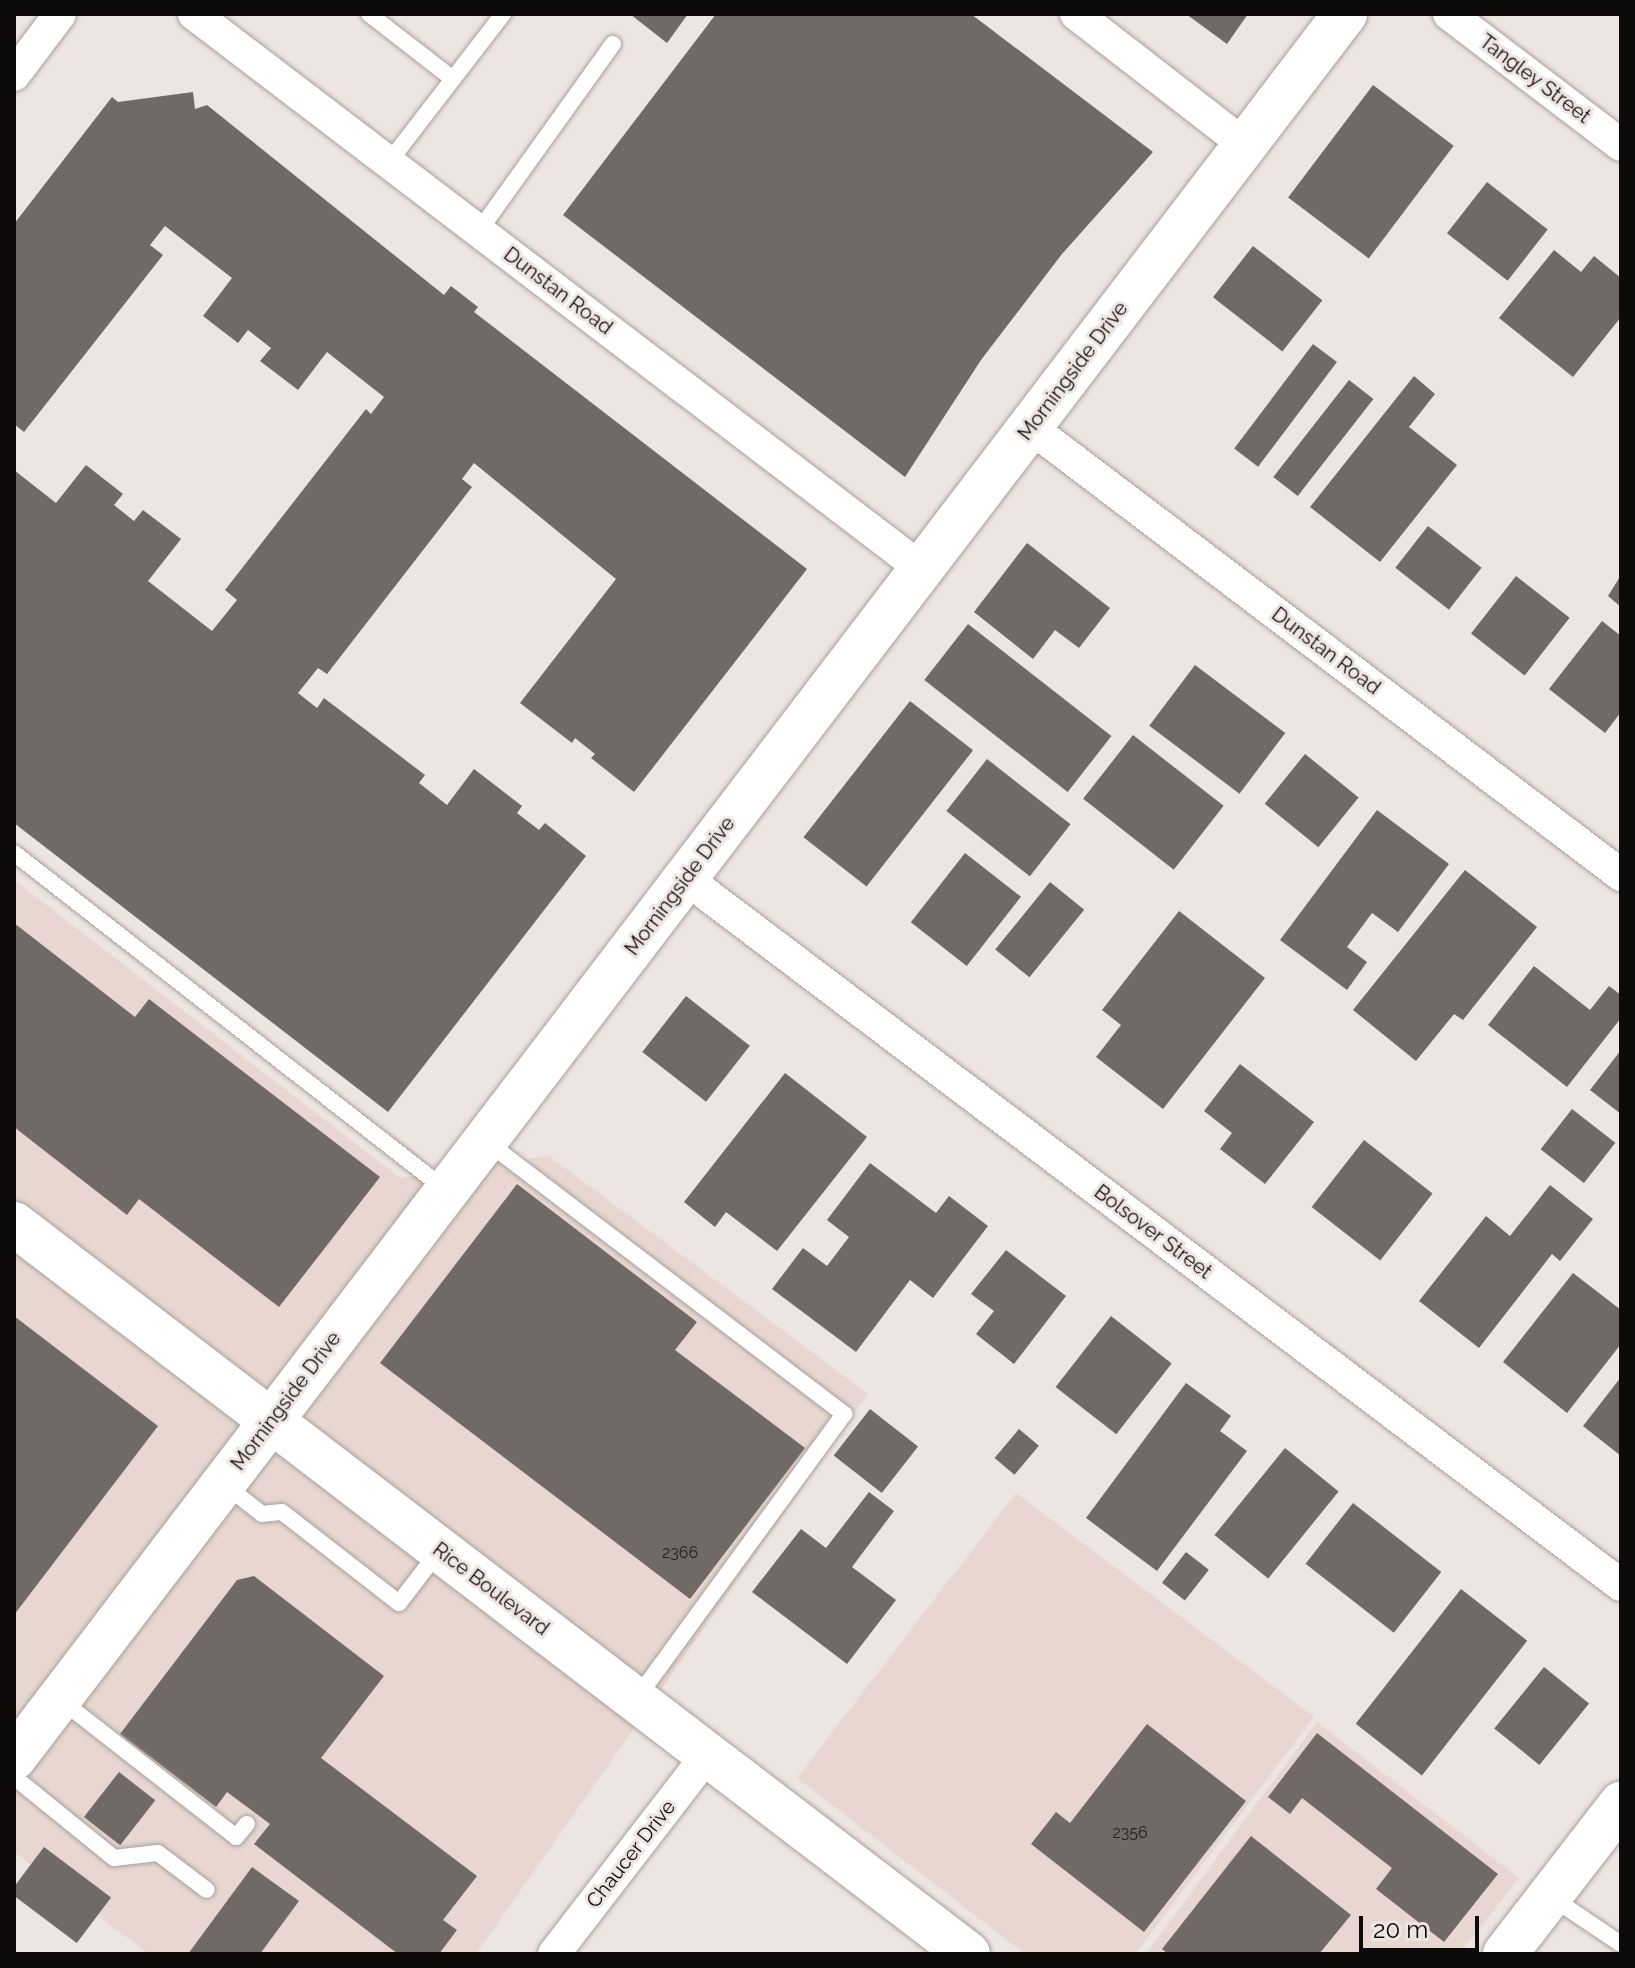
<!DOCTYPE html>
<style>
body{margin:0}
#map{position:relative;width:1635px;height:1968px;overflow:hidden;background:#ede5e2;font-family:Raleway,sans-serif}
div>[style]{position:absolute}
.built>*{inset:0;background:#e7d7d0}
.building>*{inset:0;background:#706966;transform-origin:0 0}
.roads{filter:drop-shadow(0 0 2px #a8a09d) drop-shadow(0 0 2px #a8a09d)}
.lane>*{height:16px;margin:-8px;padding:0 8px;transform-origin:8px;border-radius:8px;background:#fff}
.street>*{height:32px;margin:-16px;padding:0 16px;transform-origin:16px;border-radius:16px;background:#fff}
.secondary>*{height:44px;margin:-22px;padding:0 22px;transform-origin:22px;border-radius:22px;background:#fff}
span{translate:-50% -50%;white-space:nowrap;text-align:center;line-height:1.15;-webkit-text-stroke:6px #ede5e2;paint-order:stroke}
.number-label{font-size:16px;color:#262220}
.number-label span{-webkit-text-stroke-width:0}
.street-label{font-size:20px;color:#0d0b09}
.frame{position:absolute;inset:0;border:16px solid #0d0b09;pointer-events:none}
.scale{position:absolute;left:1359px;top:1916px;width:120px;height:36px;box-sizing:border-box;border:4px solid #0d0b09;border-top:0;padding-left:10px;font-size:24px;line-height:28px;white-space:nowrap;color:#0d0b09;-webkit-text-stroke:6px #ede5e2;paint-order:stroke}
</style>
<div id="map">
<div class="built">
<i style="clip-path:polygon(14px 880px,400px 1178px,549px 1156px,868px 1394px,476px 1954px,149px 1954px,14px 1852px)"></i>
<i style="clip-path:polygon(1016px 1493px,1314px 1717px,1135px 1954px,1025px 1954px,797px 1778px)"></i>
<i style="clip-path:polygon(1317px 1722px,1519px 1878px,1459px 1954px,1146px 1954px)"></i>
</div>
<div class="building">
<i style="clip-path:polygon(630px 14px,688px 14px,667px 43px)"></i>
<i style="clip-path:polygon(716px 14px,971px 14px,1153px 152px,1062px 254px,981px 360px,905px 477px,563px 215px)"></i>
<i style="clip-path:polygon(1186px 14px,1248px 14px,1227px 44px)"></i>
<i style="left:1373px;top:85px;width:101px;height:141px;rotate:37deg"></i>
<i style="clip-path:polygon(193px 92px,195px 109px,207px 105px,444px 295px,451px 286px,478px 307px,474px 312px,807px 569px,634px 792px,591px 758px,595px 754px,575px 738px,572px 743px,520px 703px,616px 579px,474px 463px,462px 479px,472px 487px,327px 674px,318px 668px,298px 693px,317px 708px,324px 698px,425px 775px,419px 783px,447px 805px,474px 769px,522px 806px,517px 813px,539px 830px,545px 823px,586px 856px,388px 1112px,14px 823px,14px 470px,56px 503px,86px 465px,123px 494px,114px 505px,134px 521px,143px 510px,181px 539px,148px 581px,212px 631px,237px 600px,225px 590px,366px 409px,371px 414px,384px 397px,327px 352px,298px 390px,260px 361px,271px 348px,248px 330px,238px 343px,203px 316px,232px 278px,165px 226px,150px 245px,163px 255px,24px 432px,14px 424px,14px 224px,112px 97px,118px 102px)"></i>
<i style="left:1487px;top:182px;width:77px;height:65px;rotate:38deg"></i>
<i style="left:1253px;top:246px;width:88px;height:65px;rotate:38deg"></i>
<i style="clip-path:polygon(1554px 250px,1581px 272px,1594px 256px,1621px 278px,1621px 317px,1573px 377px,1499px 318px)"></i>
<i style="left:1313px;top:344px;width:30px;height:131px;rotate:37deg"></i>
<i style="clip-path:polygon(1414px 376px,1435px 394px,1409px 427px,1457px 465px,1380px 562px,1310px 507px)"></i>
<i style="left:1349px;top:380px;width:31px;height:123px;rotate:38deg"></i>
<i style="left:1428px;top:526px;width:68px;height:53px;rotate:38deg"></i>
<i style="clip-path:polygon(1027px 543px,1110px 608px,1079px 648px,1055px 630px,1033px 659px,974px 612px)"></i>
<i style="clip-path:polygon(1621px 575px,1621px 607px,1608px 596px)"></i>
<i style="left:1516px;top:576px;width:68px;height:73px;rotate:38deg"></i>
<i style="clip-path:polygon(1602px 621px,1621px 636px,1621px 712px,1605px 733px,1549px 689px)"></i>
<i style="left:968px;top:624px;width:182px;height:71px;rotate:38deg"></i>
<i style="left:1195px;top:665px;width:113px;height:76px;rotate:37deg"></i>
<i style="left:910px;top:701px;width:80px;height:173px;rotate:38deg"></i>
<i style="left:1133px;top:735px;width:115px;height:81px;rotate:38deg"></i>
<i style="left:1305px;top:754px;width:69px;height:64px;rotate:39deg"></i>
<i style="left:987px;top:759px;width:106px;height:66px;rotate:38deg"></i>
<i style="clip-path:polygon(1377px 810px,1449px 864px,1398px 932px,1372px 913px,1347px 947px,1367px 962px,1347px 990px,1280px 940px)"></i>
<i style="left:965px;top:853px;width:71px;height:88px;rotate:38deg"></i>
<i style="clip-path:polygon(1465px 870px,1537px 927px,1463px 1020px,1454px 1014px,1416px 1061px,1353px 1010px)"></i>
<i style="left:1050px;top:882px;width:44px;height:87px;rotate:39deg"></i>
<i style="clip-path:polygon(1179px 911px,1265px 978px,1163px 1109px,1096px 1057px,1121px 1025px,1102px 1010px)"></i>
<i style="clip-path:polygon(14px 923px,135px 1017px,149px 999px,380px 1177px,279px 1307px,139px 1199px,127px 1215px,14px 1127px)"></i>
<i style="clip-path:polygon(1534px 966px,1590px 1010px,1609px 986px,1621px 995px,1621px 1018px,1567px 1087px,1488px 1025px)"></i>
<i style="left:686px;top:996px;width:81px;height:71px;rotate:38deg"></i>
<i style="clip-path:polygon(1621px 1050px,1621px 1114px,1590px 1090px)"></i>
<i style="clip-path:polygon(1240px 1064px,1314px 1122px,1265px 1184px,1220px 1149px,1232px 1133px,1204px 1111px)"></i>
<i style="clip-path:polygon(785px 1073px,867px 1137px,777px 1251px,726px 1212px,715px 1227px,684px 1202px)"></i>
<i style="left:1572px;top:1109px;width:55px;height:51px;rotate:38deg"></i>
<i style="left:1364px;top:1140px;width:87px;height:85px;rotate:38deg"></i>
<i style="clip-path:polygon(870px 1163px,936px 1213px,949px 1196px,988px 1226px,933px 1298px,910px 1280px,856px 1352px,772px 1289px,803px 1248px,827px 1266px,849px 1237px,827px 1220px)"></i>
<i style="clip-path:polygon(517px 1184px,697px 1322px,675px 1350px,805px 1448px,690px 1599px,380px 1363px)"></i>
<i style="clip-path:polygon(1550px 1185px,1593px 1219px,1560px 1261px,1552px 1254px,1479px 1348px,1419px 1301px,1486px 1216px,1510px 1236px)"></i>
<i style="clip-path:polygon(1006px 1250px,1066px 1296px,1014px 1364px,976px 1334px,994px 1311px,971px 1294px)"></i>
<i style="clip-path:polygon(1573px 1273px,1621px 1310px,1621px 1344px,1567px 1413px,1503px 1362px)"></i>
<i style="clip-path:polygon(14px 1316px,158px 1426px,14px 1615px)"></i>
<i style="left:1111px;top:1316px;width:77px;height:90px;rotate:38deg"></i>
<i style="clip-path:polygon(1621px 1377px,1621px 1456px,1583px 1426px)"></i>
<i style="clip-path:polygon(1186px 1383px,1231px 1416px,1220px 1431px,1247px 1451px,1157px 1571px,1086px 1518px)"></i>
<i style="left:870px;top:1409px;width:61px;height:59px;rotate:38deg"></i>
<i style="left:1019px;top:1429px;width:26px;height:38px;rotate:40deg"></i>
<i style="left:1285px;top:1448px;width:69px;height:112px;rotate:39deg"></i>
<i style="clip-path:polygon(869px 1492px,894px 1511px,852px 1567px,896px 1600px,847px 1664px,752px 1592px,801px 1529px,826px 1548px)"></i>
<i style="left:1353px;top:1503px;width:112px;height:77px;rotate:38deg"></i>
<i style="left:1186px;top:1552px;width:29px;height:39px;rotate:38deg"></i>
<i style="clip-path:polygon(254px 1576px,384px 1676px,321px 1758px,477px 1876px,443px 1920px,457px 1930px,439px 1954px,398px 1954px,254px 1844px,270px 1824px,227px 1792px,216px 1807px,120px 1734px,237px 1580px)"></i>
<i style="left:1461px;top:1589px;width:84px;height:171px;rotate:38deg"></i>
<i style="left:1544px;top:1667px;width:58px;height:79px;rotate:39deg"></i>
<i style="clip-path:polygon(1147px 1724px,1246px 1801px,1144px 1932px,1031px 1844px,1056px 1812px,1070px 1823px)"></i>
<i style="clip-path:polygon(1317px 1733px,1498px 1874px,1444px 1942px,1376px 1889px,1392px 1868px,1302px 1798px,1290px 1814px,1268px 1797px)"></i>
<i style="left:119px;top:1772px;width:46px;height:57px;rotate:38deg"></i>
<i style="clip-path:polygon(1251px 1836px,1351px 1915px,1319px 1954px,1168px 1954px,1162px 1949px)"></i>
<i style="left:44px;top:1847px;width:84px;height:57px;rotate:37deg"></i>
<i style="clip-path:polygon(252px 1867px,299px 1901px,260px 1954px,188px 1954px)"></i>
</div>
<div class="roads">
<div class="lane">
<i style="left:369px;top:14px;width:106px;rotate:37.7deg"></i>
<i style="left:389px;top:162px;width:187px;rotate:-52.4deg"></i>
<i style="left:479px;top:231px;width:230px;rotate:-54.4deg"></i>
<i style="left:14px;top:853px;width:548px;rotate:37.96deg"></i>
<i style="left:487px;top:1142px;width:449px;rotate:37.3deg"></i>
<i style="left:844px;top:1414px;width:351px;rotate:126.1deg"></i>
<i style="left:225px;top:1485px;width:47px;rotate:38.1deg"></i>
<i style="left:262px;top:1514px;width:20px;rotate:-6deg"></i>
<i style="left:282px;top:1512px;width:148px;rotate:37.9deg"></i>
<i style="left:399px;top:1603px;width:66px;rotate:-52.4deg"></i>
<i style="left:62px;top:1701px;width:221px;rotate:38deg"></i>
<i style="left:236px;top:1837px;width:17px;rotate:-50deg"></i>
<i style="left:14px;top:1777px;width:129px;rotate:39deg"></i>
<i style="left:114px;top:1858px;width:44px;rotate:-6.5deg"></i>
<i style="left:158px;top:1853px;width:61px;rotate:37.1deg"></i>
<i style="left:1551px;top:1897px;width:84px;rotate:33.9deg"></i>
</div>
<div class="street">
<i style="left:194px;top:14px;width:915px;rotate:37.32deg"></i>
<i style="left:1076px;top:14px;width:214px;rotate:37.8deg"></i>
<i style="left:1449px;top:14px;width:216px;rotate:37.3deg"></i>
<i style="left:14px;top:75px;width:76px;rotate:-53deg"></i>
<i style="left:1030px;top:427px;width:742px;rotate:37.16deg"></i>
<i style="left:685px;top:878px;width:1173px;rotate:37.07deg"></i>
<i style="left:554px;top:1954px;width:251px;rotate:-52.4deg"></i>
</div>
<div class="secondary">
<i style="left:14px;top:1224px;width:1201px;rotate:37.42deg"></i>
<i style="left:14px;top:1758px;width:2194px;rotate:-52.65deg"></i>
<i style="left:1505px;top:1954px;width:190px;rotate:-52.3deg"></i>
</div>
</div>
<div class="number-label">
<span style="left:680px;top:1553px">2366</span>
<span style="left:1130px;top:1833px">2356</span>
</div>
<div class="street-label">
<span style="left:1535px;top:79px;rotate:37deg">Tangley Street</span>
<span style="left:558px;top:291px;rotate:37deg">Dunstan Road</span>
<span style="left:1073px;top:371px;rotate:-53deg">Morningside Drive</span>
<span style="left:1326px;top:651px;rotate:37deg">Dunstan Road</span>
<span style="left:680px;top:886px;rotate:-53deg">Morningside Drive</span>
<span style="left:1153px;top:1232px;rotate:37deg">Bolsover Street</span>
<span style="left:286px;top:1401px;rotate:-53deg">Morningside Drive</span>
<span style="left:491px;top:1589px;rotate:37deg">Rice Boulevard</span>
<span style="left:631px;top:1854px;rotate:-52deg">Chaucer Drive</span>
</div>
<div class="frame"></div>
<div class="scale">20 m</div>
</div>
